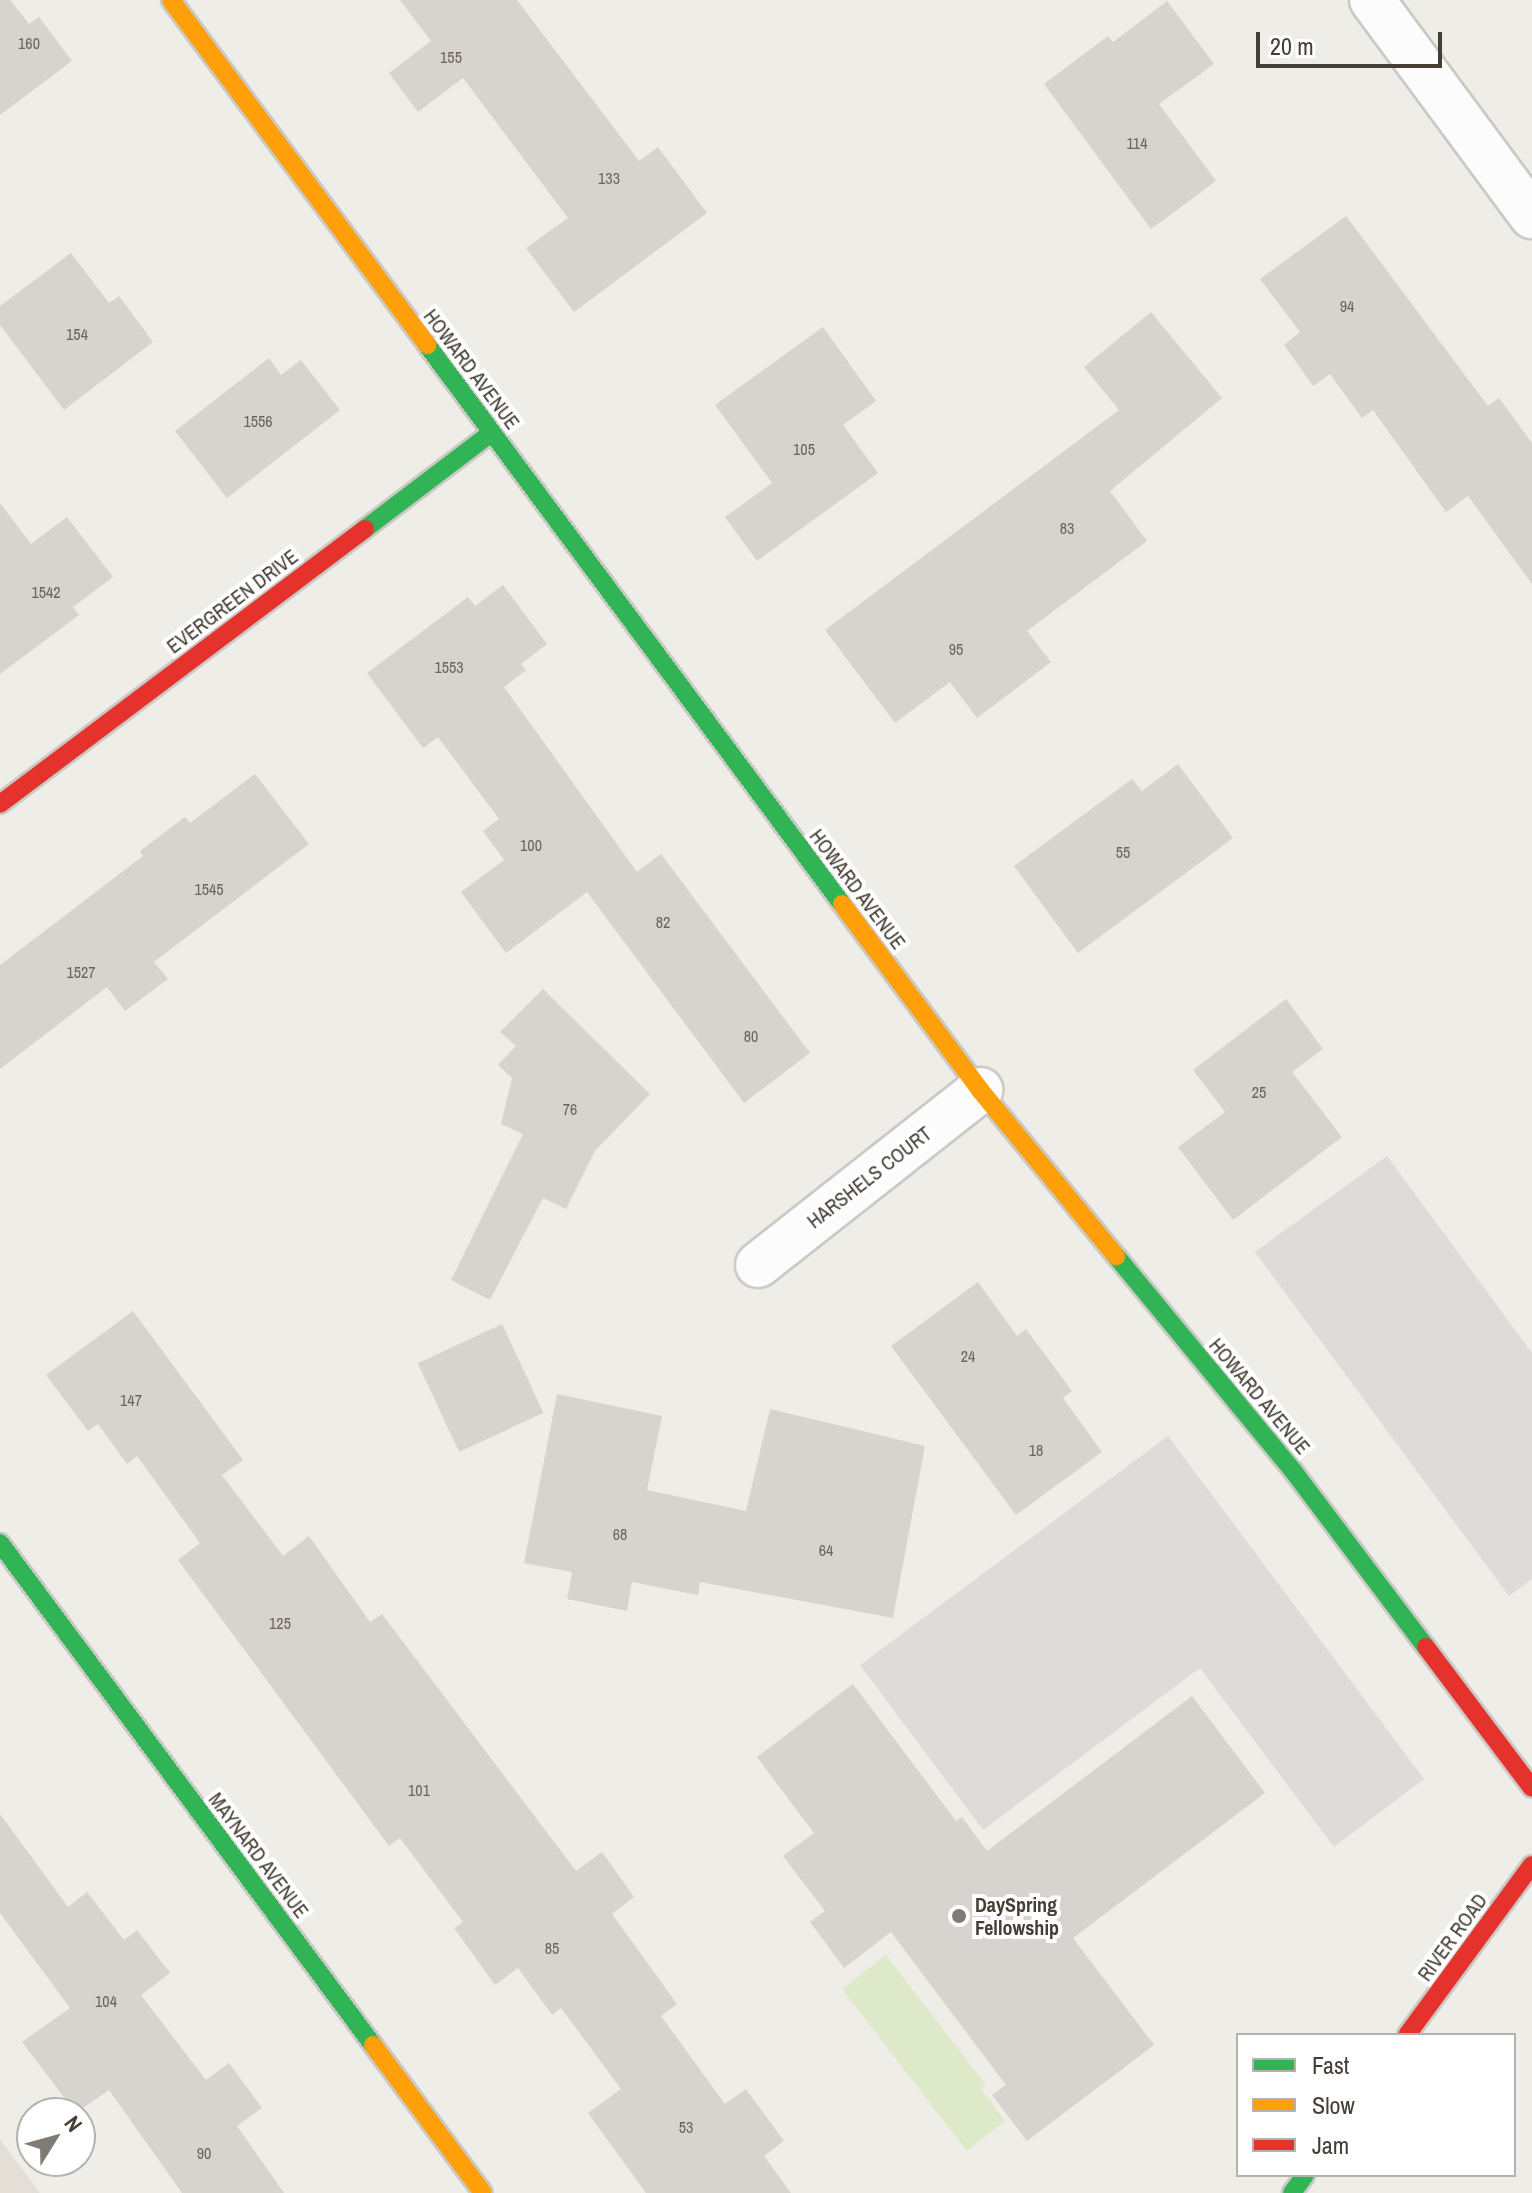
<!DOCTYPE html>
<html>
<head>
<meta charset="utf-8">
<style>
	body { margin:0 }
	#map { position:relative; width:1532px; height:2193px; overflow:hidden; background:#efede8; font-family:"Archivo Narrow",sans-serif }
	div>[style] { position:absolute }
	.residential>* { inset:0; background:#e3dfd6 }
	.green>* { inset:0; background:#dde9c9 }
	.parking>* { inset:0; background:#dedcd8 }
	.building>* { inset:0; background:#d7d4cf; transform-origin:0 0 }
	.roads { filter:drop-shadow(2px 0 #cbc9c4) drop-shadow(-2px 0 #cbc9c4) drop-shadow(0 2px #cbc9c4) drop-shadow(0 -2px #cbc9c4) }
	.street>* { height:44px; margin:-22px; padding:0 22px; transform-origin:22px; border-radius:22px; background:#fdfcfc }
	.fast>* { height:18px; margin:-9px; padding:0 9px; transform-origin:9px; border-radius:9px; background:#30b455 }
	.slow>* { height:18px; margin:-9px; padding:0 9px; transform-origin:9px; border-radius:9px; background:#ff9f0a }
	.jam>* { height:18px; margin:-9px; padding:0 9px; transform-origin:9px; border-radius:9px; background:#e5322d }
	.dots>* { width:22px; height:22px; translate:-50% -50%; box-sizing:border-box; border:4px solid #fff; border-radius:50% }
	span { translate:-50% -50%; white-space:nowrap; text-align:center; line-height:1.15; -webkit-text-stroke:8px #fff; paint-order:stroke }
	.number-label { font-size:16px; color:#6a655d }
	.number-label span { -webkit-text-stroke-width:0 }
	.street-label { font-size:20px; color:#443e35 }
	.poi-label { font-size:20px; color:#443e35; font-weight:700 }
	.left { translate:0 -50%; text-align:left }
	.legend { position:absolute; left:1236px; top:2033px; width:280px; height:144px; box-sizing:border-box; background:#fff; border:2px solid #b4b2ae; margin:0; padding:10px 14px; list-style:none; font-size:24px; color:#443e35 }
	.legend li { display:flex; align-items:center; gap:16px; height:40px }
	.legend b { width:40px; border:2px solid #b4b2ae }
	.north { position:absolute; left:16px; top:2097px; width:80px; height:80px; box-sizing:border-box; background:#fff; border:2px solid #b4b2ae; border-radius:50%; rotate:53deg; font-size:22px; font-weight:700; line-height:32px; text-align:center; color:#443e35 }
	.north::after { content:''; display:block; margin:auto; width:28px; height:36px; background:#807b74; clip-path:polygon(50% 0,100% 100%,50% 72%,0 100%) }
	.scale { position:absolute; left:1256px; top:32px; width:186px; height:36px; box-sizing:border-box; border:4px solid #443e35; border-top:0; padding-left:10px; font-size:24px; line-height:28px; white-space:nowrap; color:#443e35; -webkit-text-stroke:6px #fff; paint-order:stroke }
</style>
</head>
<body>
<div id="map">
	<div class="residential">
		<div style="clip-path:polygon(0 2139px,40px 2193px,0 2193px)"></div>
	</div>
	<div class="green">
		<div style="clip-path:polygon(886px 1955px,986px 2085px,981px 2089px,1005px 2121px,967px 2151px,842px 1989px)"></div>
	</div>
	<div class="parking">
		<div style="clip-path:polygon(1387px 1156px,1532px 1353px,1532px 1579px,1509px 1596px,1255px 1252px)"></div>
		<div style="clip-path:polygon(1168px 1436px,1424px 1779px,1334px 1847px,1200px 1668px,983px 1830px,860px 1665px)"></div>
	</div>
	<div class="building">
		<div style="clip-path:polygon(0 0,10px 0,29px 24px,39px 17px,72px 61px,0 115px)"></div>
		<div style="clip-path:polygon(400px 0,517px 0,639px 161px,658px 147px,707px 213px,574px 312px,526px 248px,568px 218px,463px 78px,418px 112px,389px 73px,431px 41px)"></div>
		<div style="clip-path:polygon(1167px 1px,1214px 64px,1159px 104px,1216px 181px,1151px 229px,1044px 84px,1108px 36px,1113px 42px)"></div>
		<div style="clip-path:polygon(1346px 216px,1488px 406px,1499px 398px,1532px 443px,1532px 584px,1468px 496px,1446px 512px,1373px 410px,1362px 418px,1330px 374px,1313px 386px,1284px 345px,1300px 332px,1260px 279px)"></div>
		<div style="clip-path:polygon(71px 253px,109px 303px,119px 296px,153px 342px,64px 410px,0 325px,0 306px)"></div>
		<div style="clip-path:polygon(1151px 312px,1222px 398px,1110px 491px,1147px 541px,1027px 631px,1051px 662px,977px 718px,950px 682px,895px 723px,825px 630px,1119px 410px,1084px 367px)"></div>
		<div style="clip-path:polygon(823px 327px,876px 401px,843px 425px,878px 473px,757px 561px,725px 517px,772px 483px,715px 405px)"></div>
		<div style="clip-path:polygon(269px 358px,281px 375px,301px 360px,340px 410px,227px 498px,175px 431px)"></div>
		<div style="clip-path:polygon(0 503px,31px 544px,67px 517px,113px 577px,73px 607px,79px 615px,0 674px)"></div>
		<div style="clip-path:polygon(503px 585px,547px 644px,521px 664px,526px 670px,504px 687px,637px 872px,661px 854px,810px 1053px,744px 1103px,587px 892px,506px 953px,461px 892px,504px 860px,483px 831px,499px 819px,438px 737px,423px 748px,367px 673px,468px 597px,475px 606px)"></div>
		<div style="clip-path:polygon(1178px 764px,1233px 838px,1078px 953px,1014px 866px,1132px 779px,1142px 791px)"></div>
		<div style="clip-path:polygon(255px 774px,309px 844px,154px 962px,168px 979px,125px 1011px,107px 987px,0 1069px,0 965px,143px 856px,140px 851px,185px 817px,190px 823px)"></div>
		<div style="clip-path:polygon(543px 989px,650px 1094px,595px 1151px,566px 1209px,543px 1198px,490px 1300px,451px 1280px,523px 1134px,501px 1124px,512px 1078px,498px 1065px,516px 1046px,500px 1032px)"></div>
		<div style="clip-path:polygon(1286px 999px,1323px 1049px,1292px 1072px,1342px 1137px,1233px 1220px,1178px 1147px,1225px 1112px,1193px 1070px)"></div>
		<div style="clip-path:polygon(978px 1282px,1017px 1336px,1026px 1329px,1072px 1391px,1063px 1398px,1102px 1452px,1016px 1515px,891px 1346px)"></div>
		<div style="clip-path:polygon(133px 1311px,243px 1460px,222px 1475px,283px 1556px,309px 1536px,370px 1622px,382px 1614px,576px 1871px,602px 1852px,634px 1897px,612px 1914px,677px 2004px,661px 2016px,725px 2104px,746px 2089px,784px 2141px,764px 2156px,791px 2193px,646px 2193px,588px 2113px,621px 2089px,561px 2008px,552px 2015px,518px 1968px,495px 1985px,454px 1928px,463px 1922px,400px 1838px,389px 1846px,178px 1560px,200px 1543px,137px 1456px,127px 1464px,98px 1424px,88px 1431px,46px 1375px)"></div>
		<div style="left:502px;top:1324px;width:98px;height:93px;rotate:65deg"></div>
		<div style="clip-path:polygon(557px 1394px,662px 1416px,647px 1490px,746px 1511px,770px 1409px,925px 1446px,893px 1618px,700px 1582px,698px 1595px,632px 1582px,627px 1611px,567px 1599px,572px 1572px,524px 1563px)"></div>
		<div style="clip-path:polygon(853px 1684px,956px 1821px,962px 1817px,987px 1851px,1192px 1696px,1265px 1793px,1073px 1938px,1154px 2045px,1027px 2141px,992px 2095px,1006px 2085px,891px 1932px,844px 1968px,810px 1922px,825px 1911px,783px 1856px,814px 1833px,757px 1757px)"></div>
		<div style="clip-path:polygon(0 1814px,68px 1907px,87px 1892px,124px 1940px,137px 1930px,170px 1973px,141px 1995px,206px 2080px,229px 2063px,262px 2108px,237px 2126px,284px 2193px,182px 2193px,109px 2090px,76px 2113px,22px 2042px,70px 2008px,0 1913px)"></div>
	</div>
	<div class="roads">
		<div class="street">
			<div style="left:1372px;top:0;width:269px;rotate:53.5deg"></div>
			<div style="left:758px;top:1265px;width:283px;rotate:-38.2deg"></div>
		</div>
		<div class="fast">
			<div style="left:427px;top:345px;width:696px;rotate:53.41deg"></div>
			<div style="left:365px;top:529px;width:158px;rotate:-37.3deg"></div>
			<div style="left:1116px;top:1256px;width:280px;rotate:50.5deg"></div>
			<div style="left:1294px;top:1472px;width:219px;rotate:53deg"></div>
			<div style="left:0;top:1543px;width:625px;rotate:53.39deg"></div>
			<div style="left:1292px;top:2193px;width:22px;rotate:-54deg"></div>
		</div>
		<div class="slow">
			<div style="left:171px;top:0;width:430px;rotate:53.4deg"></div>
			<div style="left:842px;top:904px;width:232px;rotate:53.4deg"></div>
			<div style="left:980px;top:1090px;width:215px;rotate:50.7deg"></div>
			<div style="left:373px;top:2045px;width:184px;rotate:53.4deg"></div>
		</div>
		<div class="jam">
			<div style="left:0;top:804px;width:457px;rotate:-37deg"></div>
			<div style="left:1426px;top:1647px;width:176px;rotate:53.1deg"></div>
			<div style="left:1407px;top:2035px;width:211px;rotate:-53.7deg"></div>
		</div>
	</div>
	<div class="dots">
		<div style="left:959px;top:1916px;background:#807b74"></div>
	</div>
	<div class="number-label">
		<span style="left:29px;top:43px">160</span>
		<span style="left:451px;top:57px">155</span>
		<span style="left:1137px;top:143px">114</span>
		<span style="left:609px;top:178px">133</span>
		<span style="left:1347px;top:306px">94</span>
		<span style="left:77px;top:334px">154</span>
		<span style="left:258px;top:421px">1556</span>
		<span style="left:804px;top:449px">105</span>
		<span style="left:1067px;top:528px">83</span>
		<span style="left:46px;top:592px">1542</span>
		<span style="left:956px;top:649px">95</span>
		<span style="left:449px;top:667px">1553</span>
		<span style="left:531px;top:845px">100</span>
		<span style="left:1123px;top:852px">55</span>
		<span style="left:209px;top:889px">1545</span>
		<span style="left:663px;top:922px">82</span>
		<span style="left:81px;top:972px">1527</span>
		<span style="left:751px;top:1036px">80</span>
		<span style="left:1259px;top:1092px">25</span>
		<span style="left:570px;top:1109px">76</span>
		<span style="left:968px;top:1356px">24</span>
		<span style="left:131px;top:1400px">147</span>
		<span style="left:1036px;top:1450px">18</span>
		<span style="left:620px;top:1534px">68</span>
		<span style="left:826px;top:1550px">64</span>
		<span style="left:280px;top:1623px">125</span>
		<span style="left:419px;top:1790px">101</span>
		<span style="left:552px;top:1948px">85</span>
		<span style="left:106px;top:2001px">104</span>
		<span style="left:686px;top:2127px">53</span>
		<span style="left:204px;top:2153px">90</span>
	</div>
	<div class="street-label">
		<span style="left:472px;top:369px;rotate:53deg">HOWARD AVENUE</span>
		<span style="left:232px;top:601px;rotate:-37deg">EVERGREEN DRIVE</span>
		<span style="left:858px;top:889px;rotate:53deg">HOWARD AVENUE</span>
		<span style="left:869px;top:1177px;rotate:-38deg">HARSHELS COURT</span>
		<span style="left:1260px;top:1396px;rotate:50deg">HOWARD AVENUE</span>
		<span style="left:259px;top:1855px;rotate:53deg">MAYNARD AVENUE</span>
		<span style="left:1452px;top:1937px;rotate:-54deg">RIVER ROAD</span>
	</div>
	<div class="poi-label">
		<span class="left" style="left:975px;top:1916px">DaySpring<br>Fellowship</span>
	</div>
	<ul class="legend">
	<li><b style="height:10px;background:#30b455"></b>Fast</li>
	<li><b style="height:10px;background:#ff9f0a"></b>Slow</li>
	<li><b style="height:10px;background:#e5322d"></b>Jam</li>
	</ul>
	<div class="north">N</div>
	<div class="scale">20 m</div>
</div>
</body>
</html>
